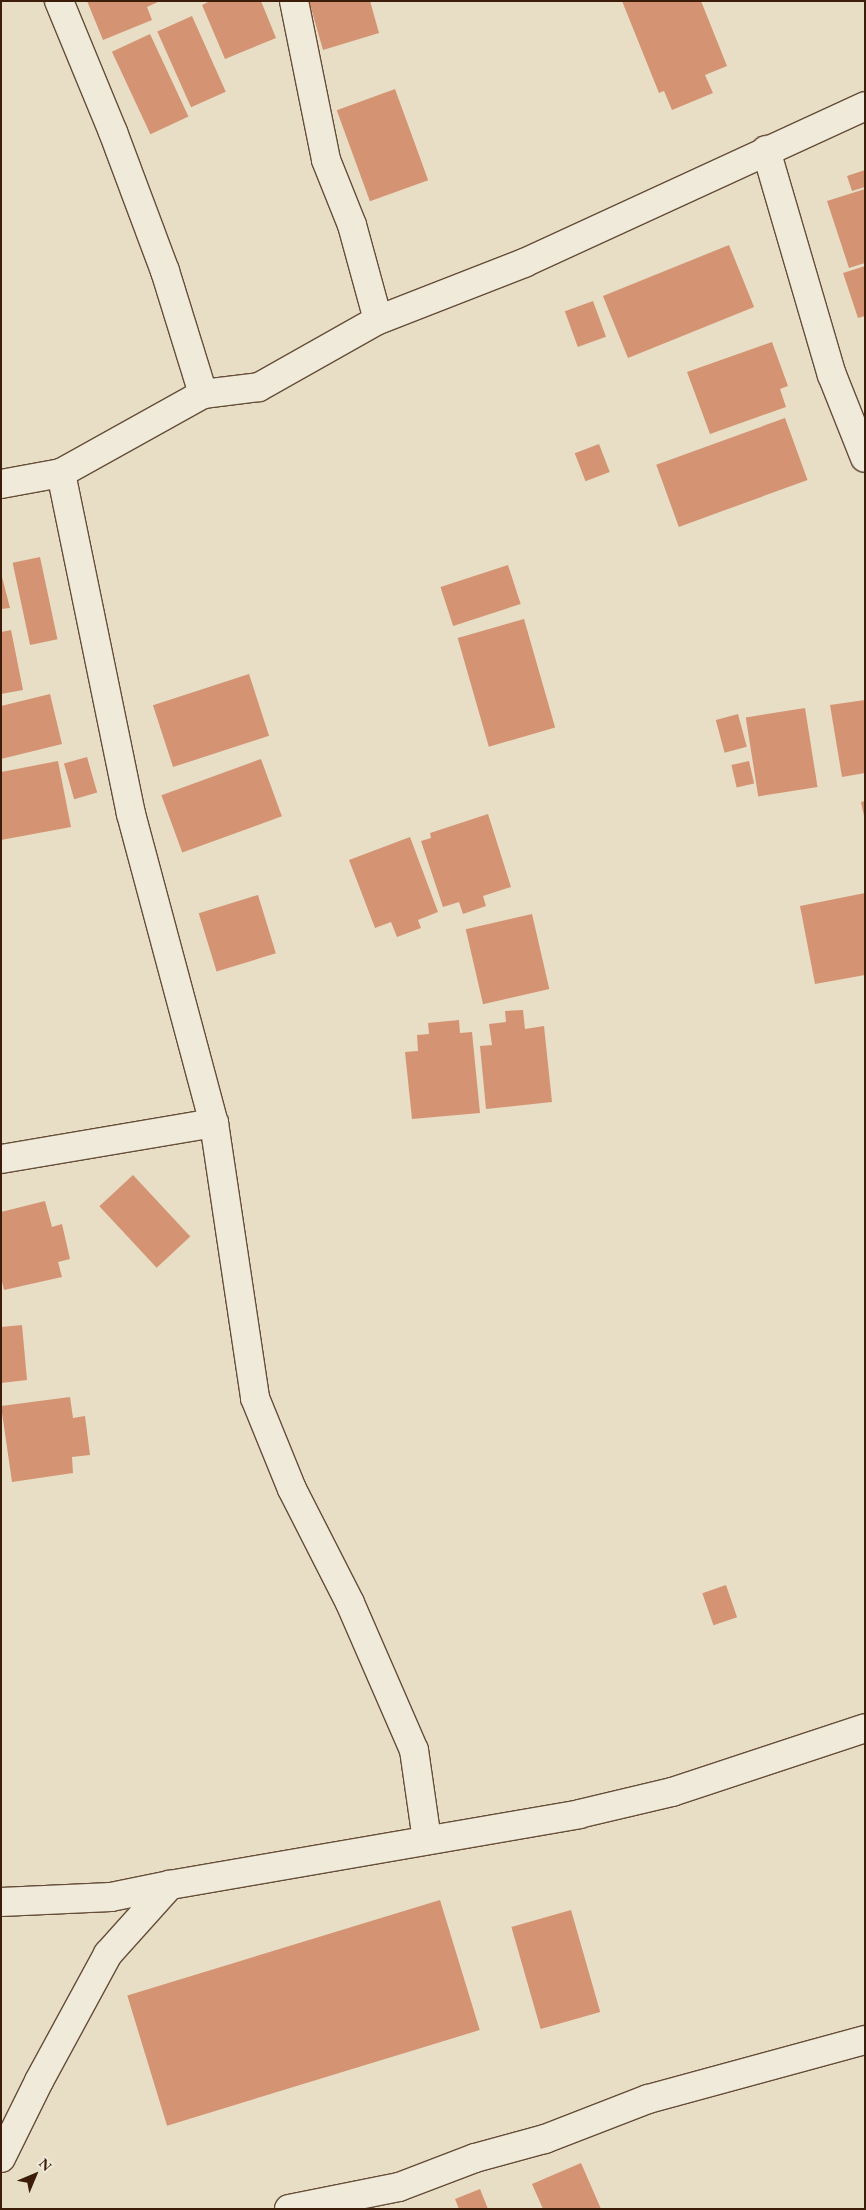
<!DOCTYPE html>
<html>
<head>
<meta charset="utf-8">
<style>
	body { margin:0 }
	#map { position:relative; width:866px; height:2210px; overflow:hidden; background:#e7dec5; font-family:"EB Garamond",serif }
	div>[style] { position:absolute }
	.building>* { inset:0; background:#d49474; transform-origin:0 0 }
	.roads { filter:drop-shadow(1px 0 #664d38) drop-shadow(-1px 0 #664d38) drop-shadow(0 1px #664d38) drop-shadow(0 -1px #664d38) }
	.street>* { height:28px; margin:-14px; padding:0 14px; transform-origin:14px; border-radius:14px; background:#efead9 }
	span { translate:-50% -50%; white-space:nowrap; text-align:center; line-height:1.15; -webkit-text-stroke:4px #efead9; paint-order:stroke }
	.frame { position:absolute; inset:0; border:2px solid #3b1d09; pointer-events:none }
	.north { position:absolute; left:10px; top:2150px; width:50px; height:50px; -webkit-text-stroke:4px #efead9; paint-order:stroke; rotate:45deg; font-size:14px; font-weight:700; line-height:20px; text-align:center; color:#3b1d09 }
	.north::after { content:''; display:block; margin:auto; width:18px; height:22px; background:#3b1d09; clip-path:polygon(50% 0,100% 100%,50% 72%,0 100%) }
</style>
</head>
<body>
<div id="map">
	<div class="building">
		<div style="clip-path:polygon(87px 1px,160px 1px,147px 7px,152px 20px,103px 40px)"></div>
		<div style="clip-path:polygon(210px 1px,261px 1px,276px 38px,225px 59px,202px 5px)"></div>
		<div style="clip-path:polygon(309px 1px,370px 1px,379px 33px,323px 50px)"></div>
		<div style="clip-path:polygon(622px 1px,701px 1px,727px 66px,705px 75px,713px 93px,672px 110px,664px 91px,659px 93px)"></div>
		<div style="left:192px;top:16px;width:83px;height:38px;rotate:66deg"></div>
		<div style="left:150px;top:34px;width:91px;height:42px;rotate:65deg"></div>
		<div style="left:395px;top:89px;width:97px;height:62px;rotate:70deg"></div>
		<div style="clip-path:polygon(865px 170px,865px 187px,852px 191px,847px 176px)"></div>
		<div style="clip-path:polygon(865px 189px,865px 263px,849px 268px,827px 201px)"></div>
		<div style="left:729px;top:245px;width:67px;height:136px;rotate:68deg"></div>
		<div style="clip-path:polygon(865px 266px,865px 316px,858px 318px,843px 273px)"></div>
		<div style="left:593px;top:301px;width:38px;height:30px;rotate:70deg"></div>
		<div style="clip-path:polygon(772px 342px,788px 386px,780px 389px,786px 407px,710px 434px,687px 372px)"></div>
		<div style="left:785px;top:418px;width:66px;height:137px;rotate:70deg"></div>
		<div style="left:599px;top:444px;width:30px;height:26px;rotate:69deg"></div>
		<div style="left:40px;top:557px;width:84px;height:28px;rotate:78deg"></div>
		<div style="left:508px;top:565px;width:41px;height:71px;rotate:72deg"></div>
		<div style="clip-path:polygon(1px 573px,10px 608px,1px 609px)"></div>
		<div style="left:524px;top:619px;width:113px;height:69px;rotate:74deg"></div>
		<div style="clip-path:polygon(11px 630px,23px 690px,1px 694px,1px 632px)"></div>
		<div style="left:249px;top:674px;width:65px;height:101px;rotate:72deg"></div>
		<div style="clip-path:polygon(50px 694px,62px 744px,1px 759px,1px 706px)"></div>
		<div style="clip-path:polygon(865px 700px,865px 773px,842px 777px,830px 705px)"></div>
		<div style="left:805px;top:708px;width:80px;height:60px;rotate:81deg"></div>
		<div style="left:738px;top:714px;width:34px;height:23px;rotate:75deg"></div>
		<div style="left:87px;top:757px;width:37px;height:24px;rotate:74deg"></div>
		<div style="left:261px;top:759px;width:61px;height:106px;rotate:70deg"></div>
		<div style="clip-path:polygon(58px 761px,71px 827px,1px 840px,1px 772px)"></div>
		<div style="left:749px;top:761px;width:23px;height:18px;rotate:77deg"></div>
		<div style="clip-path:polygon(865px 801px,865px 816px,864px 816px,861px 802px)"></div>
		<div style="clip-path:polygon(488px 814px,511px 887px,483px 896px,486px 906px,463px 914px,459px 902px,443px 907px,421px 841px,431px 838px,430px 833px)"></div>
		<div style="clip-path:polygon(410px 837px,438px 912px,418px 920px,421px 928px,397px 937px,391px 922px,375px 928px,349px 860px)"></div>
		<div style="clip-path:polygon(865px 893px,865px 975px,815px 984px,800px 906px)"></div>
		<div style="left:258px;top:895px;width:61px;height:62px;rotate:73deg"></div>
		<div style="left:532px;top:914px;width:77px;height:68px;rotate:77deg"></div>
		<div style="clip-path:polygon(523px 1010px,525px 1029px,544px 1026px,552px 1102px,486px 1109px,480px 1046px,492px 1045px,489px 1024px,506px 1022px,505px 1011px)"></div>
		<div style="clip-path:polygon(459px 1020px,460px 1033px,472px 1032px,480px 1113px,412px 1119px,405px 1052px,418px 1051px,417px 1035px,429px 1034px,428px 1023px)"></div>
		<div style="left:133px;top:1175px;width:84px;height:46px;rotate:47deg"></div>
		<div style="clip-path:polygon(45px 1201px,52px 1227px,62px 1224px,70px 1259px,58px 1262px,62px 1277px,4px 1290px,1px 1277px,1px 1212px)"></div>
		<div style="clip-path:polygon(22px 1325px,27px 1380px,1px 1383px,1px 1327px)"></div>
		<div style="clip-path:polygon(70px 1397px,73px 1418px,85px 1416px,90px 1455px,72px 1457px,73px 1473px,12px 1482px,1px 1406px)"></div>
		<div style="left:726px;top:1585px;width:34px;height:25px;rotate:71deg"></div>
		<div style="left:440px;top:1900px;width:136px;height:327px;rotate:73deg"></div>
		<div style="left:571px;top:1910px;width:106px;height:62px;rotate:74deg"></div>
		<div style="clip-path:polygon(581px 2163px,601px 2209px,543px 2209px,532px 2184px)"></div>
		<div style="clip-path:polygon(480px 2189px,488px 2209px,459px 2209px,455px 2199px)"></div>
	</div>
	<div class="roads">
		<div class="street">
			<div style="left:59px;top:1px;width:142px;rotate:67.6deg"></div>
			<div style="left:113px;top:132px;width:148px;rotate:69.5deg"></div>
			<div style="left:165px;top:271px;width:129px;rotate:72.8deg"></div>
			<div style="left:294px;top:1px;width:162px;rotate:78.6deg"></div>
			<div style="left:326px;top:160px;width:70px;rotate:68.2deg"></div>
			<div style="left:352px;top:225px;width:98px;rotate:74.7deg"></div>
			<div style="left:766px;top:150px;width:234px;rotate:73.7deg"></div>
			<div style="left:832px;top:375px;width:89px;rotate:68.3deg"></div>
			<div style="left:61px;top:473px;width:348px;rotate:78.4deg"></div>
			<div style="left:131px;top:814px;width:320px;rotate:75deg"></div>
			<div style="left:214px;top:1123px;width:278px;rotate:81.5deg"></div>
			<div style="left:255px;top:1398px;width:98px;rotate:67.9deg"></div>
			<div style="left:292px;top:1489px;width:128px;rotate:63deg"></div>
			<div style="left:350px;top:1603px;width:160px;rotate:66.5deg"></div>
			<div style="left:414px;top:1750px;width:91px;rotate:81.8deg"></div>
			<div style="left:1px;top:484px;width:61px;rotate:-10.4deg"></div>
			<div style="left:61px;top:473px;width:162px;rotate:-29.1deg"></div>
			<div style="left:203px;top:394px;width:56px;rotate:-7.1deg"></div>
			<div style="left:259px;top:387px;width:137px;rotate:-29.4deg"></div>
			<div style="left:378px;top:320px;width:157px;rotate:-21.3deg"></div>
			<div style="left:524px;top:263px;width:375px;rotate:-24.7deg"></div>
			<div style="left:1px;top:1159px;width:216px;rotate:-9.6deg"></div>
			<div style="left:1px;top:1902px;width:110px;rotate:-2.6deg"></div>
			<div style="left:111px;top:1897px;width:60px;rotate:-11.5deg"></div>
			<div style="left:170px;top:1885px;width:415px;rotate:-9.8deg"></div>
			<div style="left:579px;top:1814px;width:96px;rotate:-13.3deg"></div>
			<div style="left:672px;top:1792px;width:203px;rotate:-18.3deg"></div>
			<div style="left:1px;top:2158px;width:86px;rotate:-63.7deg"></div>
			<div style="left:39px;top:2081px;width:145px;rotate:-61.5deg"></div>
			<div style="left:108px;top:1954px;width:93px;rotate:-48.1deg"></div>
			<div style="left:289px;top:2209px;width:112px;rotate:-11.3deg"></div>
			<div style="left:399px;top:2187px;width:81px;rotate:-20.9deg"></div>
			<div style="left:475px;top:2158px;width:73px;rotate:-15.2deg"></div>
			<div style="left:545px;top:2139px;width:110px;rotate:-21.2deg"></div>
			<div style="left:648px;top:2099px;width:225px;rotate:-15.2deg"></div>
		</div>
	</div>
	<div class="frame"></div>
	<div class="north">N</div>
</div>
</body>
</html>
